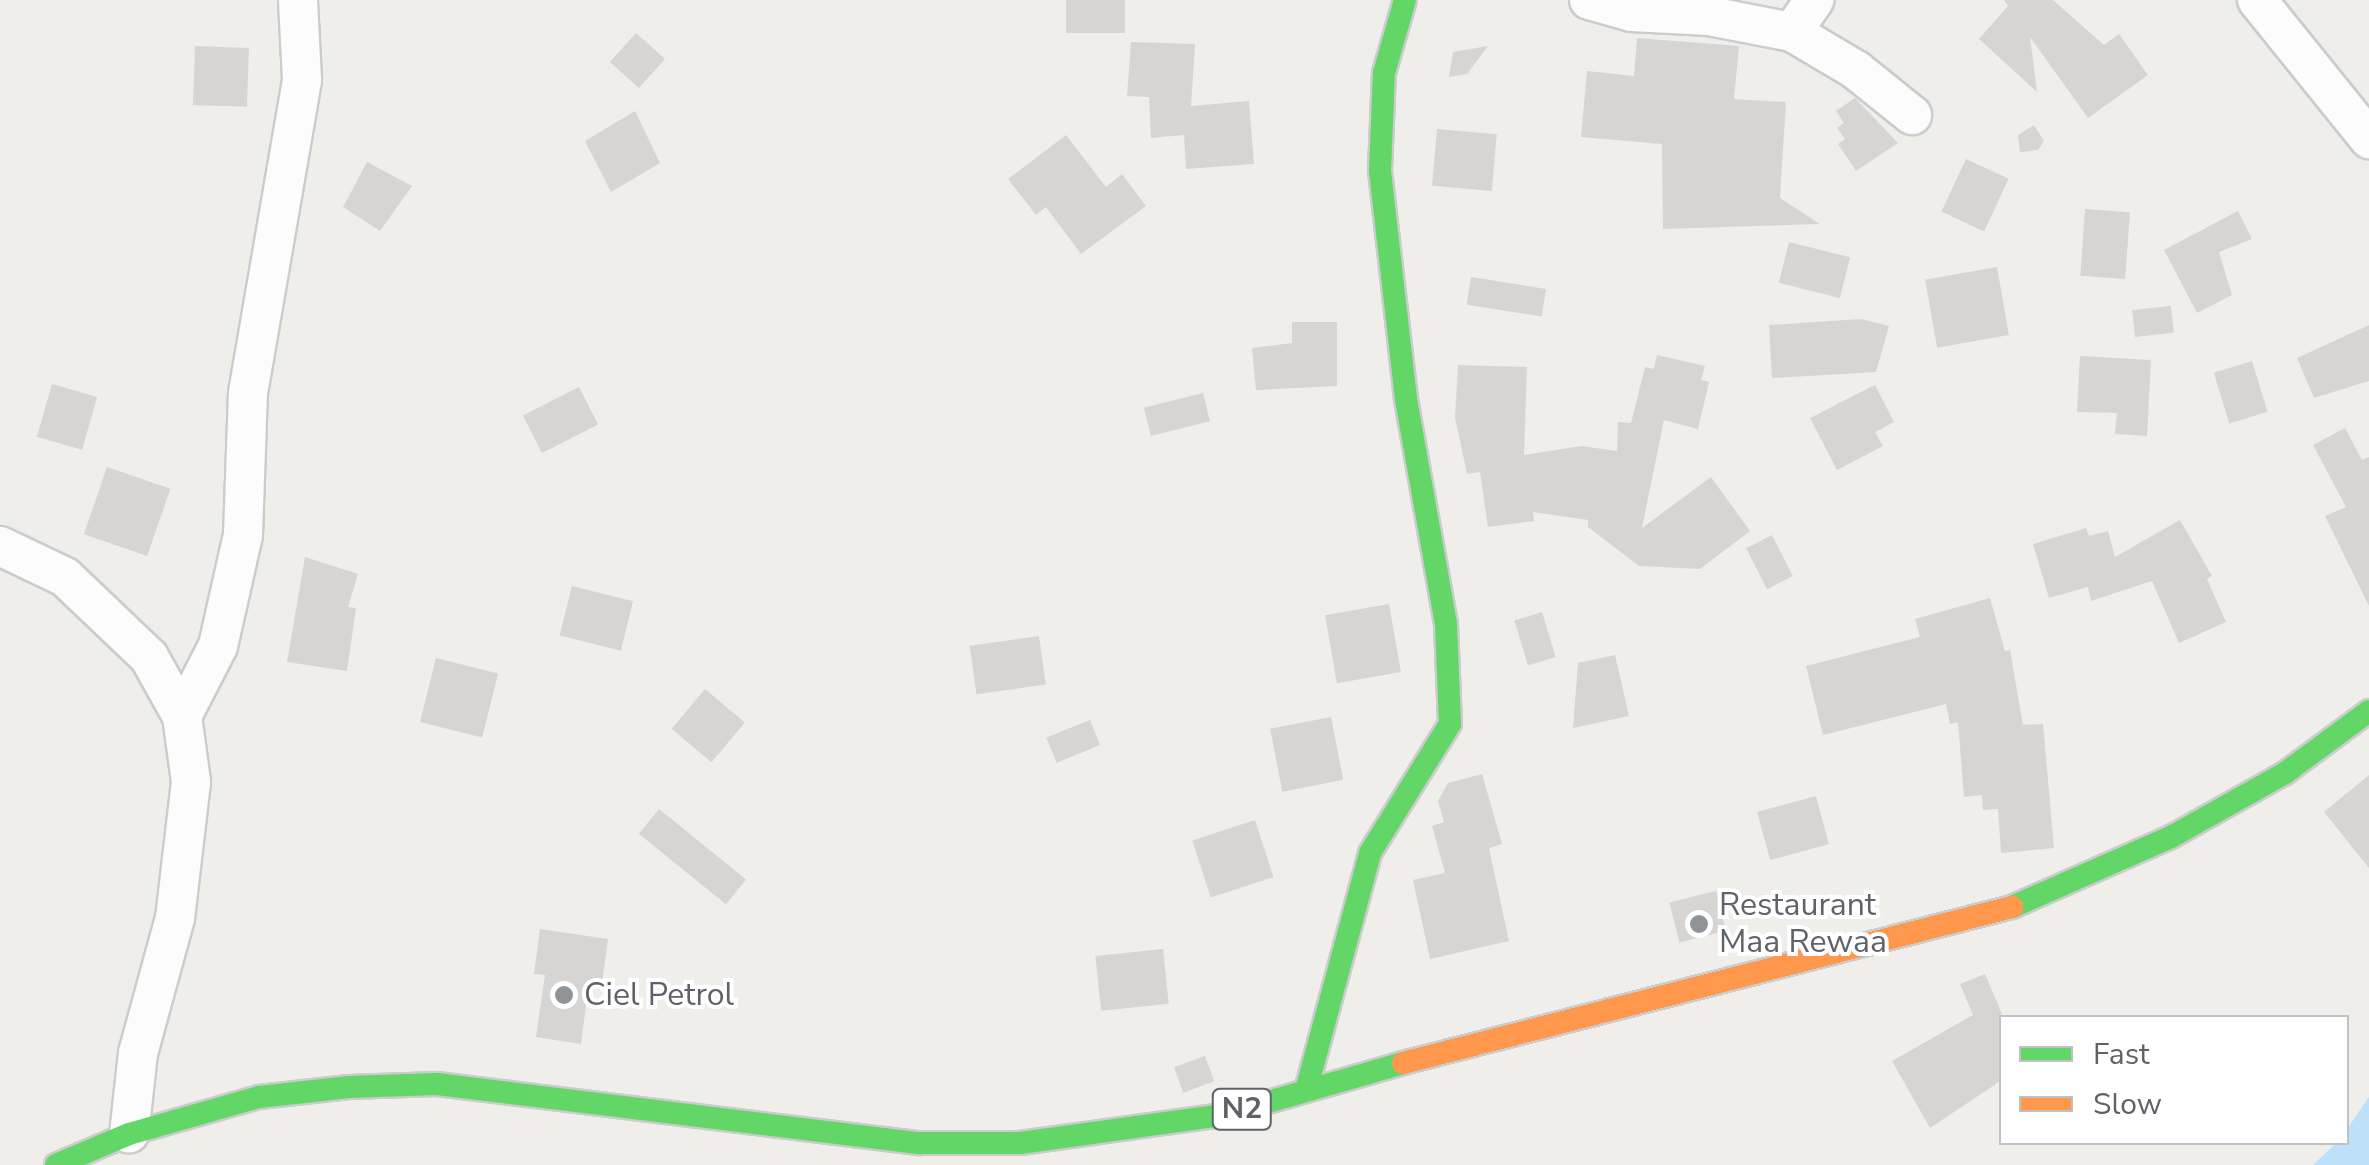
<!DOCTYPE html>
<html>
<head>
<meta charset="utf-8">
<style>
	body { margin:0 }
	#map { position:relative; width:2369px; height:1165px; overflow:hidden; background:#efeeea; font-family:"Nunito Sans",sans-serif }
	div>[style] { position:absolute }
	.water>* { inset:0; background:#bfe0f9 }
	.building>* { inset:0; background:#d6d5d3; transform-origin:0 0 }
	.roads { filter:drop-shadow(2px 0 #cbcccc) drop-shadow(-2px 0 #cbcccc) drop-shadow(0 2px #cbcccc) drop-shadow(0 -2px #cbcccc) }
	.street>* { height:38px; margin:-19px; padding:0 19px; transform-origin:19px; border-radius:19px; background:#fdfcfc }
	.fast>* { height:22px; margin:-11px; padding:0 11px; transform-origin:11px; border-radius:11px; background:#63d668 }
	.slow>* { height:22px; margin:-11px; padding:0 11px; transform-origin:11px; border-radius:11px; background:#ff974d }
	.dots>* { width:28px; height:28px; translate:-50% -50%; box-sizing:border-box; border:5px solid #fff; border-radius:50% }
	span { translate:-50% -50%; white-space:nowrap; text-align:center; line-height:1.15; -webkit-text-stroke:8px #fff; paint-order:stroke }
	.shield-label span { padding:2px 8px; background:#fff; border:2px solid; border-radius:8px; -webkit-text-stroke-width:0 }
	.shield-label { font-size:30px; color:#5f6368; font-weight:700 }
	.poi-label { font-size:32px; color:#5f6368 }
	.left { translate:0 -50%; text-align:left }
	.legend { position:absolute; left:1999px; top:1015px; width:350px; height:130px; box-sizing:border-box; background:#fff; border:2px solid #bfc1c3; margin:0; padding:12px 18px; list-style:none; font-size:30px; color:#5f6368 }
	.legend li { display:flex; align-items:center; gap:20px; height:50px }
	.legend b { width:50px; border:2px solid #bfc1c3 }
</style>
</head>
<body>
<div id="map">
	<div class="water">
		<div style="clip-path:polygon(2369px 1097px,2369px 1165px,2313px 1165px,2336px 1143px,2346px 1142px,2347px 1129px)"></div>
	</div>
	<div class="building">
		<div style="left:1066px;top:0;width:59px;height:33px"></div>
		<div style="clip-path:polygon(2004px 0,2053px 0,2104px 45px,2119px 34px,2148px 75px,2088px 118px,2030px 37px,2037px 92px,1979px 39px,2008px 6px)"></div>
		<div style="left:636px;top:33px;width:39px;height:39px;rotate:42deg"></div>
		<div style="clip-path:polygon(1637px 38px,1739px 46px,1734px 99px,1786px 102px,1780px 198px,1820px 224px,1663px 229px,1662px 144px,1581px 137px,1587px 71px,1634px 76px)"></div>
		<div style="clip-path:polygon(1131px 42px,1195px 44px,1191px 106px,1249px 101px,1254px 164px,1186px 169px,1184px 135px,1151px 138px,1149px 97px,1127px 96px)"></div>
		<div style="left:195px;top:46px;width:54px;height:59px;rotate:2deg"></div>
		<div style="clip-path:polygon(1488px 46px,1467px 74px,1449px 77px,1453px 52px)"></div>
		<div style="clip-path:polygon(1855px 98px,1898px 143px,1856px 171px,1838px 144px,1845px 139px,1837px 128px,1844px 123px,1836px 111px)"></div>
		<div style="clip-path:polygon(635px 111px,660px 163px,611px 192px,585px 141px)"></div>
		<div style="clip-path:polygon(2034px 125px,2044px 141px,2038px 150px,2020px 152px,2018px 135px)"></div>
		<div style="left:1437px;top:129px;width:60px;height:57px;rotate:5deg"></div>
		<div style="clip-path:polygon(1066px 135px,1106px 187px,1122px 174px,1146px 206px,1081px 254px,1046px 207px,1036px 215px,1008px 179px)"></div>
		<div style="left:1966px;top:159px;width:47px;height:58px;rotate:25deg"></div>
		<div style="clip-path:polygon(367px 162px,412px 186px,380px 231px,343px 207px)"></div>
		<div style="left:2085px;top:209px;width:45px;height:67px;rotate:4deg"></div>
		<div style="clip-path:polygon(2238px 211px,2252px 239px,2219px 252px,2232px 295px,2197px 313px,2164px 250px)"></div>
		<div style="left:1789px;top:242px;width:63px;height:42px;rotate:14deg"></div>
		<div style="left:1997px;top:267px;width:69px;height:73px;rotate:80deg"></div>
		<div style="left:1471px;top:277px;width:76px;height:28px;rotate:9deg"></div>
		<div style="left:2171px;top:306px;width:27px;height:39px;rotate:84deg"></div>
		<div style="clip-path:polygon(1861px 319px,1889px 326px,1876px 372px,1772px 378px,1769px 325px)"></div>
		<div style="clip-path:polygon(1292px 322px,1337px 322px,1337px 386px,1256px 390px,1252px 348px,1292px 343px)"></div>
		<div style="clip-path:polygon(2369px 325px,2369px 381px,2314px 398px,2297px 358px)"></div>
		<div style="clip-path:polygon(1657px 355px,1705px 366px,1701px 380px,1709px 382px,1698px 429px,1664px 420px,1642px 528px,1711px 477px,1750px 531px,1700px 569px,1639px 566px,1588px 527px,1588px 520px,1533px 512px,1534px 521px,1488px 527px,1480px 472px,1467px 474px,1455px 417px,1458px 365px,1527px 367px,1524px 455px,1581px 446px,1617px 451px,1618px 422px,1631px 423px,1645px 367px,1654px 369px)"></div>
		<div style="clip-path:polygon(2080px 356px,2151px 360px,2147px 436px,2115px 434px,2117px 413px,2077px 412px)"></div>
		<div style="left:2252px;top:361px;width:53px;height:40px;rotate:73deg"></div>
		<div style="left:52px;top:384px;width:47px;height:55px;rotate:16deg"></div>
		<div style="clip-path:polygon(1875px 385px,1894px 422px,1875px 432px,1883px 446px,1837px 470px,1810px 418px)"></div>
		<div style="left:579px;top:387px;width:42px;height:63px;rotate:63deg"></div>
		<div style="left:1203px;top:393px;width:29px;height:61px;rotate:76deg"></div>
		<div style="clip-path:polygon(2345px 428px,2362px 460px,2369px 457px,2369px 606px,2325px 516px,2346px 507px,2313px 445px)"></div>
		<div style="left:107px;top:467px;width:67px;height:71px;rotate:19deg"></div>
		<div style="clip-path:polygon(2180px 520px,2212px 576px,2207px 579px,2226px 622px,2179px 643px,2152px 581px,2091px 601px,2088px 587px,2049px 598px,2033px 544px,2086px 528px,2089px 536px,2108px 531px,2115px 557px)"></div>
		<div style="left:1772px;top:535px;width:46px;height:29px;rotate:63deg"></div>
		<div style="clip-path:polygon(305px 557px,358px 574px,348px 607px,356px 608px,347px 671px,287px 662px)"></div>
		<div style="left:572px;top:586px;width:63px;height:51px;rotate:14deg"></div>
		<div style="clip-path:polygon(1990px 598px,2005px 651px,2010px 650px,2023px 725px,2043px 724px,2054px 848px,2001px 853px,1998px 809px,1983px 810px,1982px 795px,1964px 797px,1958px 722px,1950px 724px,1946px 704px,1823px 735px,1806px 666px,1920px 637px,1915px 619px)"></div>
		<div style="left:1389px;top:604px;width:69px;height:65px;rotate:80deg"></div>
		<div style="left:1542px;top:612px;width:47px;height:29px;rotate:73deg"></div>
		<div style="left:1039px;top:636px;width:49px;height:70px;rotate:82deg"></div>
		<div style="clip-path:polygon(1615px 655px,1629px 716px,1573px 728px,1578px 663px)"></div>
		<div style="left:436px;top:658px;width:64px;height:66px;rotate:14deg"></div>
		<div style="left:705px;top:689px;width:52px;height:52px;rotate:40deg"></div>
		<div style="left:1331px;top:717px;width:64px;height:62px;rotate:79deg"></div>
		<div style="left:1090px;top:720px;width:27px;height:47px;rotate:68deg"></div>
		<div style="clip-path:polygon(1482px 774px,1502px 844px,1489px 848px,1509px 941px,1430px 959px,1413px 880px,1445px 873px,1432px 826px,1444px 822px,1438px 801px,1448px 783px)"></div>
		<div style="clip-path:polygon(2369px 775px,2369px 868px,2324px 812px)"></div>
		<div style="left:1816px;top:796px;width:50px;height:61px;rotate:75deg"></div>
		<div style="left:659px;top:809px;width:112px;height:32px;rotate:39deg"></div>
		<div style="left:1255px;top:820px;width:60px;height:66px;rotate:72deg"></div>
		<div style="left:1716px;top:891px;width:41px;height:48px;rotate:76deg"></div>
		<div style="clip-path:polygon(540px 929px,608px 939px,602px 984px,589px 982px,581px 1044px,536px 1037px,545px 975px,534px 974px)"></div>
		<div style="left:1163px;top:949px;width:55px;height:68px;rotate:84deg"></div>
		<div style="clip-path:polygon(1985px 974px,2002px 1014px,2002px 1080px,1930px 1128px,1892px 1061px,1973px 1015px,1960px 984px)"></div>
		<div style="left:1205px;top:1056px;width:27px;height:33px;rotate:70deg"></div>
	</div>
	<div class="roads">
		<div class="street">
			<div style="left:1589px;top:0;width:45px;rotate:15.6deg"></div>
			<div style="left:1632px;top:12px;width:77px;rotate:3deg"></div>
			<div style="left:1709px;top:16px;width:85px;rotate:10.9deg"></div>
			<div style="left:1792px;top:32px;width:74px;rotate:30.7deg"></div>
			<div style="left:1856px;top:70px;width:72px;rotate:38.8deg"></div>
			<div style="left:2257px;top:0;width:179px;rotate:51.1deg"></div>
			<div style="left:1792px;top:32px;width:39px;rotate:-55deg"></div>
			<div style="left:0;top:546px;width:72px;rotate:25.5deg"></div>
			<div style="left:65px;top:577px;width:116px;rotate:43.6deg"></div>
			<div style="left:149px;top:657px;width:68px;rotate:60.8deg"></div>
			<div style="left:182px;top:716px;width:67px;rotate:82.2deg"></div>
			<div style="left:191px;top:782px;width:137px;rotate:96.7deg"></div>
			<div style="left:175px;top:918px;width:140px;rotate:105.3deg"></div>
			<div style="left:138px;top:1053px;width:81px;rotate:96.3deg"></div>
			<div style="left:182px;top:716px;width:79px;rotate:-62.8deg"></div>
			<div style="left:218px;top:646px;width:114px;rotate:-77.3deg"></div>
			<div style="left:243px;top:535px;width:142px;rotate:-88deg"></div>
			<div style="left:248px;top:393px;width:318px;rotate:-80.2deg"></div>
			<div style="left:302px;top:80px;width:80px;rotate:-92.9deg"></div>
		</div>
		<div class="fast">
			<div style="left:2012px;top:907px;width:174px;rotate:-23.8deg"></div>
			<div style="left:2171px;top:837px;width:131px;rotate:-29.3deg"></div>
			<div style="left:2285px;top:773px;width:104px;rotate:-36.4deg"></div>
			<div style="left:1307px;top:1087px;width:242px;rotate:-74.9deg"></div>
			<div style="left:1370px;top:853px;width:152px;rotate:-58.2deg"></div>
			<div style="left:1450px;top:724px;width:100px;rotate:-92.3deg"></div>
			<div style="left:1446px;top:624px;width:229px;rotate:-100.1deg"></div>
			<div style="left:1406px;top:399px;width:229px;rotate:-96.5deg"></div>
			<div style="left:1380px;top:171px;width:98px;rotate:-87.7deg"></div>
			<div style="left:1384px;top:73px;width:76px;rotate:-74deg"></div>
			<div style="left:56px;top:1165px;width:79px;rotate:-23deg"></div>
			<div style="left:129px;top:1134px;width:135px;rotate:-15.9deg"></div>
			<div style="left:259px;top:1097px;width:91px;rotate:-6.3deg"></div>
			<div style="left:349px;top:1087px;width:88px;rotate:-2deg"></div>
			<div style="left:437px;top:1084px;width:487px;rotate:7deg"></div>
			<div style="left:920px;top:1143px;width:100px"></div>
			<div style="left:1020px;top:1143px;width:205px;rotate:-7.9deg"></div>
			<div style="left:1223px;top:1115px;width:187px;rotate:-16.1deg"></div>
		</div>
		<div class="slow">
			<div style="left:1403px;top:1063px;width:629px;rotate:-14.37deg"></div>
		</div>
	</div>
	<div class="dots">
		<div style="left:1699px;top:924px;background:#919496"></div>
		<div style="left:564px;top:995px;background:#919496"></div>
	</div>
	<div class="shield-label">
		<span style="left:1242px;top:1109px">N2</span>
	</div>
	<div class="poi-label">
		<span class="left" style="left:1719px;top:924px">Restaurant<br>Maa Rewaa</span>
		<span class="left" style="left:584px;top:995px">Ciel Petrol</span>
	</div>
	<ul class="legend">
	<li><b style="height:12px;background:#63d668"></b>Fast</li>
	<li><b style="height:12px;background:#ff974d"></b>Slow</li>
	</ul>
</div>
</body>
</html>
